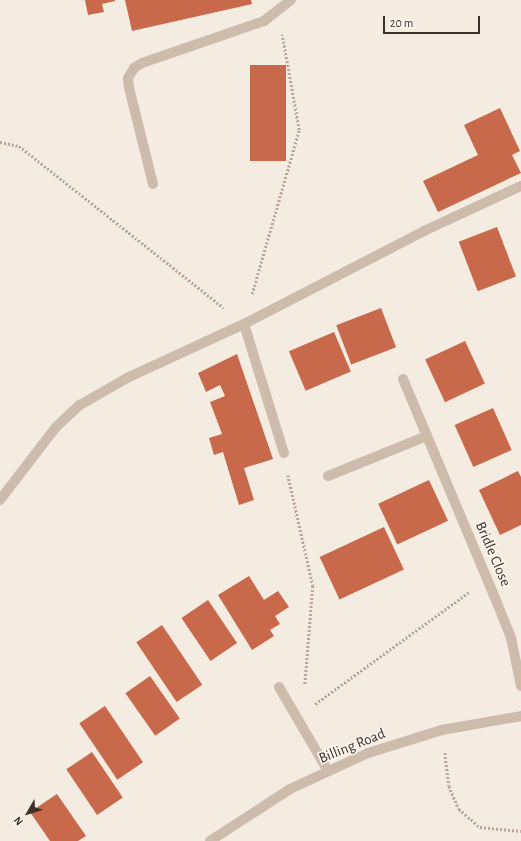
<!DOCTYPE html>
<html>
<head>
<meta charset="utf-8">
<style>
	body { margin:0 }
	#map { position:relative; width:521px; height:841px; overflow:hidden; background:#f4ebe1; font-family:"Alegreya Sans",sans-serif }
	div>[style] { position:absolute }
	.building>* { inset:0; background:#c8694b; transform-origin:0 0 }
	.path>* { height:2.5px; margin-top:-1.25px; transform-origin:0; background:repeating-linear-gradient(90deg,#b9a596 0 2px,transparent 0 4px) }
	.minor>* { height:10px; margin:-5px; padding:0 5px; transform-origin:5px; border-radius:5px; background:#cdbbac }
	span { translate:-50% -50%; white-space:nowrap; text-align:center; line-height:1.15; -webkit-text-stroke:3.5px #fbf5ee; paint-order:stroke }
	.street-label { font-size:15px; color:#3b302b }
	.north { position:absolute; left:8px; top:793px; width:40px; height:40px; -webkit-text-stroke:3px #fbf5ee; paint-order:stroke; rotate:231deg; font-size:11px; font-weight:700; line-height:16px; text-align:center; color:#3b302b }
	.north::after { content:''; display:block; margin:auto; width:14px; height:18px; background:#3b302b; clip-path:polygon(50% 0,100% 100%,50% 72%,0 100%) }
	.scale { position:absolute; left:383px; top:16px; width:97px; height:18px; box-sizing:border-box; border:2px solid #3b302b; border-top:0; padding-left:5px; font-size:12px; line-height:14px; white-space:nowrap; color:#3b302b; -webkit-text-stroke:3px #fbf5ee; paint-order:stroke }
</style>
</head>
<body>
<div id="map">
	<div class="building">
		<div style="clip-path:polygon(85px 0,115px 0,115px 1px,102px 4px,104px 12px,88px 15px)"></div>
		<div style="clip-path:polygon(125px 0,251px 0,252px 4px,132px 31px)"></div>
		<div style="left:250px;top:65px;width:36px;height:96px"></div>
		<div style="clip-path:polygon(500px 108px,520px 151px,512px 155px,521px 173px,438px 212px,423px 181px,478px 155px,464px 125px)"></div>
		<div style="left:497px;top:227px;width:53px;height:41px;rotate:69deg"></div>
		<div style="left:381px;top:308px;width:42px;height:48px;rotate:69deg"></div>
		<div style="left:334px;top:332px;width:43px;height:49px;rotate:67deg"></div>
		<div style="left:465px;top:341px;width:47px;height:44px;rotate:65deg"></div>
		<div style="clip-path:polygon(237px 354px,273px 459px,244px 468px,254px 500px,239px 505px,223px 452px,214px 455px,209px 438px,222px 434px,210px 402px,225px 396px,220px 385px,206px 392px,198px 373px)"></div>
		<div style="left:493px;top:408px;width:46px;height:42px;rotate:66deg"></div>
		<div style="clip-path:polygon(518px 471px,521px 477px,521px 525px,500px 535px,479px 490px)"></div>
		<div style="left:429px;top:480px;width:45px;height:56px;rotate:65deg"></div>
		<div style="left:384px;top:527px;width:47px;height:71px;rotate:65deg"></div>
		<div style="clip-path:polygon(249px 576px,264px 600px,278px 591px,289px 607px,275px 616px,280px 624px,270px 630px,274px 636px,252px 650px,218px 595px)"></div>
		<div style="left:208px;top:600px;width:52px;height:32px;rotate:56deg"></div>
		<div style="left:162px;top:625px;width:72px;height:31px;rotate:56deg"></div>
		<div style="left:150px;top:676px;width:52px;height:30px;rotate:55deg"></div>
		<div style="left:105px;top:706px;width:68px;height:31px;rotate:56deg"></div>
		<div style="left:92px;top:752px;width:55px;height:31px;rotate:56deg"></div>
		<div style="clip-path:polygon(57px 794px,86px 836px,78px 841px,50px 841px,30px 812px)"></div>
	</div>
	<div class="path">
		<div style="left:0;top:142px;width:19px;rotate:12deg"></div>
		<div style="left:19px;top:146px;width:261px;rotate:38.3deg"></div>
		<div style="left:252px;top:294px;width:171px;rotate:-74deg"></div>
		<div style="left:299px;top:130px;width:97px;rotate:-100.1deg"></div>
		<div style="left:288px;top:475px;width:114px;rotate:77.3deg"></div>
		<div style="left:313px;top:586px;width:100px;rotate:94.6deg"></div>
		<div style="left:315px;top:704px;width:190px;rotate:-36deg"></div>
		<div style="left:445px;top:753px;width:33px;rotate:83deg"></div>
		<div style="left:449px;top:786px;width:25px;rotate:67deg"></div>
		<div style="left:459px;top:809px;width:28px;rotate:41deg"></div>
		<div style="left:480px;top:827px;width:41px;rotate:5.6deg"></div>
	</div>
	<div class="minor">
		<div style="left:153px;top:184px;width:99px;rotate:-104deg"></div>
		<div style="left:129px;top:88px;width:10px;rotate:-96deg"></div>
		<div style="left:128px;top:78px;width:12px;rotate:-59deg"></div>
		<div style="left:134px;top:68px;width:9px;rotate:-32deg"></div>
		<div style="left:142px;top:63px;width:129px;rotate:-19deg"></div>
		<div style="left:264px;top:21px;width:34px;rotate:-38deg"></div>
		<div style="left:244px;top:324px;width:135px;rotate:72.8deg"></div>
		<div style="left:403px;top:379px;width:243px;rotate:67.2deg"></div>
		<div style="left:497px;top:603px;width:38px;rotate:68deg"></div>
		<div style="left:511px;top:638px;width:49px;rotate:78.2deg"></div>
		<div style="left:328px;top:476px;width:107px;rotate:-22deg"></div>
		<div style="left:0;top:500px;width:92px;rotate:-52.5deg"></div>
		<div style="left:56px;top:427px;width:33px;rotate:-43deg"></div>
		<div style="left:80px;top:405px;width:54px;rotate:-29.9deg"></div>
		<div style="left:127px;top:378px;width:129px;rotate:-24.8deg"></div>
		<div style="left:244px;top:324px;width:203px;rotate:-27.3deg"></div>
		<div style="left:424px;top:231px;width:107px;rotate:-24.9deg"></div>
		<div style="left:279px;top:687px;width:97px;rotate:59.7deg"></div>
		<div style="left:210px;top:841px;width:95px;rotate:-33deg"></div>
		<div style="left:290px;top:789px;width:86px;rotate:-24.8deg"></div>
		<div style="left:368px;top:753px;width:77px;rotate:-17.3deg"></div>
		<div style="left:442px;top:730px;width:80px;rotate:-10deg"></div>
	</div>
	<div class="street-label">
		<span style="left:493px;top:554px;rotate:67deg">Bridle Close</span>
		<span style="left:352px;top:746px;rotate:-22deg">Billing Road</span>
	</div>
	<div class="north">N</div>
	<div class="scale">20 m</div>
</div>
</body>
</html>
